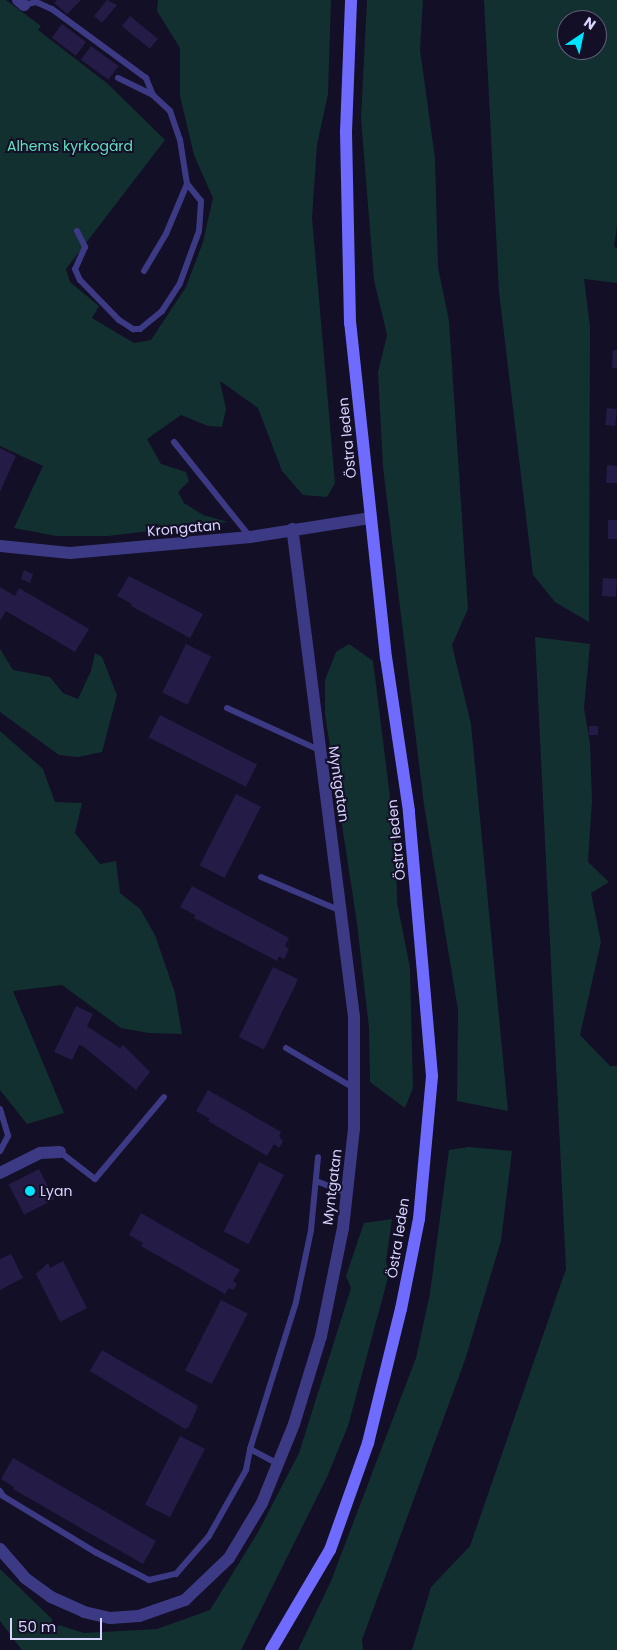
<!DOCTYPE html>
<html>
<head>
<meta charset="utf-8">
<style>
	body { margin:0 }
	#map { position:relative; width:617px; height:1650px; overflow:hidden; background:#130f26; font-family:Poppins,sans-serif }
	div>[style] { position:absolute }
	.green>* { inset:0; background:#12302f }
	.building>* { inset:0; background:#241b47; transform-origin:0 0 }
	.lane>* { height:6px; margin:-3px; padding:0 3px; transform-origin:3px; border-radius:3px; background:#3d3a85 }
	.street>* { height:12px; margin:-6px; padding:0 6px; transform-origin:6px; border-radius:6px; background:#3d3a85 }
	.secondary>* { height:12px; margin:-6px; padding:0 6px; transform-origin:6px; border-radius:6px; background:#6f6bff }
	.dots>* { width:14px; height:14px; translate:-50% -50%; box-sizing:border-box; border:2px solid #130f26; border-radius:50% }
	span { translate:-50% -50%; white-space:nowrap; text-align:center; line-height:1.15; -webkit-text-stroke:4px #130f26; paint-order:stroke }
	.park-label { font-size:14px; color:#5fe0c0 }
	.street-label { font-size:14px; color:#d9d4ff }
	.poi-label { font-size:14px; color:#d9d4ff }
	.left { translate:0 -50%; text-align:left }
	.north { position:absolute; left:557px; top:10px; width:50px; height:50px; box-sizing:border-box; background:#130f26; border:1px solid #625e7d; border-radius:50%; rotate:34deg; font-size:14px; font-weight:700; line-height:20px; text-align:center; color:#d9d4ff }
	.north::after { content:''; display:block; margin:auto; width:18px; height:22px; background:#00e5ff; clip-path:polygon(50% 0,100% 100%,50% 72%,0 100%) }
	.scale { position:absolute; left:10px; top:1618px; width:92px; height:22px; box-sizing:border-box; border:2px solid #d9d4ff; border-top:0; padding-left:6px; font-size:15px; line-height:18px; white-space:nowrap; color:#d9d4ff; -webkit-text-stroke:4px #130f26; paint-order:stroke }
</style>
</head>
<body>
<div id="map">
	<div class="green">
		<div style="clip-path:polygon(0 0,6px 0,41px 26px,38px 30px,108px 84px,165px 140px,66px 269px,70px 282px,99px 306px,92px 318px,134px 343px,151px 340px,186px 287px,203px 242px,213px 198px,194px 155px,180px 96px,180px 48px,157px 11px,158px 0,331px 0,328px 94px,317px 145px,312px 218px,335px 483px,327px 497px,303px 495px,282px 471px,258px 408px,220px 381px,226px 409px,222px 427px,208px 426px,181px 415px,147px 439px,161px 464px,186px 472px,189px 481px,178px 492px,184px 503px,203px 515px,228px 522px,108px 536px,56px 536px,14px 528px,43px 466px,0 446px)"></div>
		<div style="clip-path:polygon(367px 0,423px 0,420px 50px,435px 158px,438px 267px,449px 321px,468px 609px,452px 645px,471px 724px,508px 1111px,457px 1101px,458px 1010px,424px 805px,383px 467px,378px 372px,387px 335px,374px 280px,361px 118px)"></div>
		<div style="clip-path:polygon(evenodd,484px 0,617px 0,617px 226px,614px 247px,617px 248px,617px 283px,584px 279px,590px 326px,589px 622px,555px 602px,533px 575px,499px 292px,484px 0,567px 20px,597px 20px,597px 50px,567px 50px,567px 20px)"></div>
		<div style="clip-path:polygon(535px 637px,590px 644px,584px 708px,590px 743px,592px 801px,588px 862px,609px 882px,591px 893px,601px 942px,580px 1035px,610px 1066px,617px 1066px,617px 1650px,412px 1650px,431px 1587px,470px 1546px,566px 1269px)"></div>
		<div style="clip-path:polygon(349px 644px,373px 661px,396px 845px,397px 902px,410px 968px,413px 1088px,405px 1108px,370px 1082px,369px 1028px,357px 923px,325px 714px,325px 680px,336px 652px)"></div>
		<div style="clip-path:polygon(0 649px,13px 670px,50px 677px,63px 693px,78px 699px,91px 671px,95px 653px,102px 657px,117px 695px,102px 752px,78px 757px,59px 755px,0 712px)"></div>
		<div style="clip-path:polygon(0 731px,43px 769px,55px 802px,82px 803px,75px 833px,100px 864px,116px 861px,120px 893px,140px 909px,155px 935px,175px 993px,182px 1034px,149px 1033px,121px 1028px,62px 985px,13px 991px,64px 1113px,27px 1124px,0 1090px)"></div>
		<div style="clip-path:polygon(469px 1147px,512px 1151px,501px 1241px,465px 1360px,362px 1640px,363px 1650px,298px 1650px,331px 1581px,416px 1358px,430px 1293px,449px 1150px)"></div>
		<div style="clip-path:polygon(392px 1219px,386px 1261px,389px 1274px,348px 1426px,327px 1477px,241px 1650px,22px 1650px,0 1621px,0 1569px,52px 1619px,52px 1632px,59px 1625px,84px 1633px,157px 1629px,210px 1610px,257px 1534px,299px 1453px,351px 1288px,346px 1276px,364px 1223px)"></div>
	</div>
	<div class="building">
		<div style="clip-path:polygon(57px 0,81px 0,67px 14px,54px 3px)"></div>
		<div style="clip-path:polygon(107px 0,117px 5px,102px 23px,94px 16px)"></div>
		<div style="left:130px;top:16px;width:36px;height:13px;rotate:39deg"></div>
		<div style="left:62px;top:24px;width:30px;height:17px;rotate:37deg"></div>
		<div style="left:91px;top:46px;width:34px;height:17px;rotate:36deg"></div>
		<div style="clip-path:polygon(613px 350px,617px 350px,617px 368px,612px 368px)"></div>
		<div style="left:607px;top:408px;width:10px;height:17px;rotate:6deg"></div>
		<div style="clip-path:polygon(0 448px,16px 456px,0 492px)"></div>
		<div style="clip-path:polygon(607px 465px,617px 466px,617px 483px,606px 483px)"></div>
		<div style="left:608px;top:520px;width:9px;height:19px"></div>
		<div style="clip-path:polygon(24px 570px,33px 574px,30px 583px,21px 579px)"></div>
		<div style="clip-path:polygon(129px 576px,203px 614px,190px 638px,131px 606px,132px 604px,117px 596px)"></div>
		<div style="left:603px;top:578px;width:14px;height:18px;rotate:4deg"></div>
		<div style="clip-path:polygon(0 587px,15px 596px,19px 588px,89px 629px,75px 652px,6px 611px,0 621px)"></div>
		<div style="left:186px;top:644px;width:28px;height:54px;rotate:26deg"></div>
		<div style="left:160px;top:715px;width:109px;height:25px;rotate:27deg"></div>
		<div style="left:589px;top:726px;width:9px;height:9px"></div>
		<div style="left:236px;top:794px;width:28px;height:80px;rotate:27deg"></div>
		<div style="clip-path:polygon(192px 886px,289px 938px,285px 946px,289px 949px,284px 959px,279px 956px,277px 961px,194px 918px,195px 915px,180px 907px)"></div>
		<div style="left:273px;top:967px;width:28px;height:78px;rotate:26deg"></div>
		<div style="clip-path:polygon(76px 1006px,93px 1014px,87px 1026px,120px 1048px,123px 1045px,150px 1072px,136px 1090px,84px 1047px,79px 1045px,72px 1060px,54px 1052px)"></div>
		<div style="clip-path:polygon(208px 1090px,281px 1132px,279px 1136px,283px 1142px,279px 1148px,274px 1144px,267px 1156px,208px 1121px,210px 1119px,196px 1111px)"></div>
		<div style="left:259px;top:1162px;width:28px;height:78px;rotate:27deg"></div>
		<div style="left:39px;top:1169px;width:34px;height:34px;rotate:63deg"></div>
		<div style="clip-path:polygon(141px 1213px,240px 1270px,233px 1281px,237px 1284px,233px 1290px,229px 1288px,225px 1294px,141px 1246px,143px 1243px,129px 1235px)"></div>
		<div style="clip-path:polygon(11px 1254px,23px 1278px,0 1290px,0 1259px)"></div>
		<div style="clip-path:polygon(63px 1261px,87px 1308px,60px 1322px,36px 1274px,48px 1263px,50px 1268px)"></div>
		<div style="left:221px;top:1300px;width:30px;height:79px;rotate:27deg"></div>
		<div style="clip-path:polygon(102px 1350px,198px 1406px,189px 1427px,185px 1429px,90px 1371px)"></div>
		<div style="left:180px;top:1436px;width:28px;height:77px;rotate:27deg"></div>
		<div style="clip-path:polygon(13px 1458px,156px 1541px,143px 1564px,13px 1489px,14px 1487px,1px 1479px)"></div>
	</div>
	<div class="lane">
		<div style="left:24px;top:5px;width:12px;rotate:-14deg"></div>
		<div style="left:36px;top:2px;width:17px;rotate:24deg"></div>
		<div style="left:52px;top:9px;width:117px;rotate:36.3deg"></div>
		<div style="left:146px;top:78px;width:18px;rotate:68deg"></div>
		<div style="left:77px;top:231px;width:18px;rotate:63deg"></div>
		<div style="left:85px;top:247px;width:24px;rotate:114deg"></div>
		<div style="left:75px;top:269px;width:12px;rotate:66deg"></div>
		<div style="left:80px;top:280px;width:56px;rotate:45.7deg"></div>
		<div style="left:119px;top:320px;width:17px;rotate:33deg"></div>
		<div style="left:133px;top:329px;width:7px"></div>
		<div style="left:140px;top:329px;width:28px;rotate:-39deg"></div>
		<div style="left:162px;top:311px;width:33px;rotate:-57deg"></div>
		<div style="left:180px;top:283px;width:55px;rotate:-69.9deg"></div>
		<div style="left:199px;top:231px;width:30px;rotate:-86deg"></div>
		<div style="left:201px;top:201px;width:22px;rotate:-129deg"></div>
		<div style="left:187px;top:184px;width:45px;rotate:-99deg"></div>
		<div style="left:180px;top:140px;width:31px;rotate:-109deg"></div>
		<div style="left:170px;top:111px;width:23px;rotate:-137deg"></div>
		<div style="left:153px;top:95px;width:39px;rotate:-154deg"></div>
		<div style="left:144px;top:271px;width:43px;rotate:-59.3deg"></div>
		<div style="left:166px;top:234px;width:54px;rotate:-67.2deg"></div>
		<div style="left:174px;top:442px;width:122px;rotate:51.3deg"></div>
		<div style="left:227px;top:708px;width:101px;rotate:24.5deg"></div>
		<div style="left:261px;top:877px;width:87px;rotate:23deg"></div>
		<div style="left:286px;top:1048px;width:79px;rotate:30.5deg"></div>
		<div style="left:0;top:1109px;width:28px;rotate:73deg"></div>
		<div style="left:8px;top:1136px;width:17px;rotate:118deg"></div>
		<div style="left:60px;top:1152px;width:44px;rotate:37.6deg"></div>
		<div style="left:95px;top:1179px;width:107px;rotate:-49.9deg"></div>
		<div style="left:316px;top:1181px;width:33px;rotate:21deg"></div>
		<div style="left:250px;top:1449px;width:154px;rotate:-72.6deg"></div>
		<div style="left:296px;top:1302px;width:74px;rotate:-78.2deg"></div>
		<div style="left:311px;top:1230px;width:73px;rotate:-84.5deg"></div>
		<div style="left:0;top:1491px;width:6px;rotate:59deg"></div>
		<div style="left:3px;top:1496px;width:108px;rotate:31.3deg"></div>
		<div style="left:95px;top:1552px;width:61px;rotate:27.4deg"></div>
		<div style="left:149px;top:1580px;width:28px;rotate:-13deg"></div>
		<div style="left:176px;top:1574px;width:50px;rotate:-49deg"></div>
		<div style="left:209px;top:1536px;width:76px;rotate:-60.7deg"></div>
		<div style="left:246px;top:1470px;width:21px;rotate:-79deg"></div>
		<div style="left:250px;top:1449px;width:32px;rotate:28deg"></div>
	</div>
	<div class="street">
		<div style="left:18px;top:0;width:8px;rotate:40deg"></div>
		<div style="left:0;top:546px;width:70px;rotate:5.7deg"></div>
		<div style="left:70px;top:553px;width:181px;rotate:-5.1deg"></div>
		<div style="left:250px;top:537px;width:121px;rotate:-9deg"></div>
		<div style="left:0;top:1173px;width:45px;rotate:-26.6deg"></div>
		<div style="left:40px;top:1153px;width:20px;rotate:-3deg"></div>
		<div style="left:0;top:1549px;width:38px;rotate:49deg"></div>
		<div style="left:25px;top:1578px;width:32px;rotate:36deg"></div>
		<div style="left:51px;top:1597px;width:36px;rotate:24deg"></div>
		<div style="left:84px;top:1612px;width:27px;rotate:13deg"></div>
		<div style="left:110px;top:1618px;width:29px;rotate:-4deg"></div>
		<div style="left:139px;top:1616px;width:49px;rotate:-19.2deg"></div>
		<div style="left:185px;top:1600px;width:61px;rotate:-43.7deg"></div>
		<div style="left:229px;top:1558px;width:64px;rotate:-59deg"></div>
		<div style="left:262px;top:1503px;width:85px;rotate:-67.9deg"></div>
		<div style="left:294px;top:1424px;width:92px;rotate:-72.9deg"></div>
		<div style="left:321px;top:1336px;width:110px;rotate:-78.5deg"></div>
		<div style="left:343px;top:1228px;width:100px;rotate:-83.7deg"></div>
		<div style="left:354px;top:1129px;width:112px;rotate:-90deg"></div>
		<div style="left:354px;top:1017px;width:492px;rotate:-97.2deg"></div>
	</div>
	<div class="secondary">
		<div style="left:271px;top:1650px;width:116px;rotate:-59.5deg"></div>
		<div style="left:330px;top:1550px;width:114px;rotate:-70.4deg"></div>
		<div style="left:368px;top:1443px;width:138px;rotate:-76.2deg"></div>
		<div style="left:401px;top:1309px;width:92px;rotate:-78.7deg"></div>
		<div style="left:419px;top:1219px;width:144px;rotate:-84.8deg"></div>
		<div style="left:432px;top:1076px;width:266px;rotate:-95deg"></div>
		<div style="left:409px;top:811px;width:155px;rotate:-98.5deg"></div>
		<div style="left:386px;top:658px;width:337px;rotate:-96.1deg"></div>
		<div style="left:350px;top:323px;width:191px;rotate:-91.2deg"></div>
		<div style="left:346px;top:132px;width:132px;rotate:-87.8deg"></div>
	</div>
	<div class="dots">
		<div style="left:30px;top:1191px;background:#00e5ff"></div>
	</div>
	<div class="park-label">
		<span style="left:70px;top:146px">Alhems kyrkogård</span>
	</div>
	<div class="street-label">
		<span style="left:347px;top:438px;rotate:-96deg">Östra leden</span>
		<span style="left:184px;top:528px;rotate:-5deg">Krongatan</span>
		<span style="left:339px;top:784px;rotate:82deg">Myntgatan</span>
		<span style="left:396px;top:840px;rotate:-96deg">Östra leden</span>
		<span style="left:332px;top:1187px;rotate:-83deg">Myntgatan</span>
		<span style="left:398px;top:1238px;rotate:-81deg">Östra leden</span>
	</div>
	<div class="poi-label">
		<span class="left" style="left:40px;top:1191px">Lyan</span>
	</div>
	<div class="north">N</div>
	<div class="scale">50 m</div>
</div>
</body>
</html>
